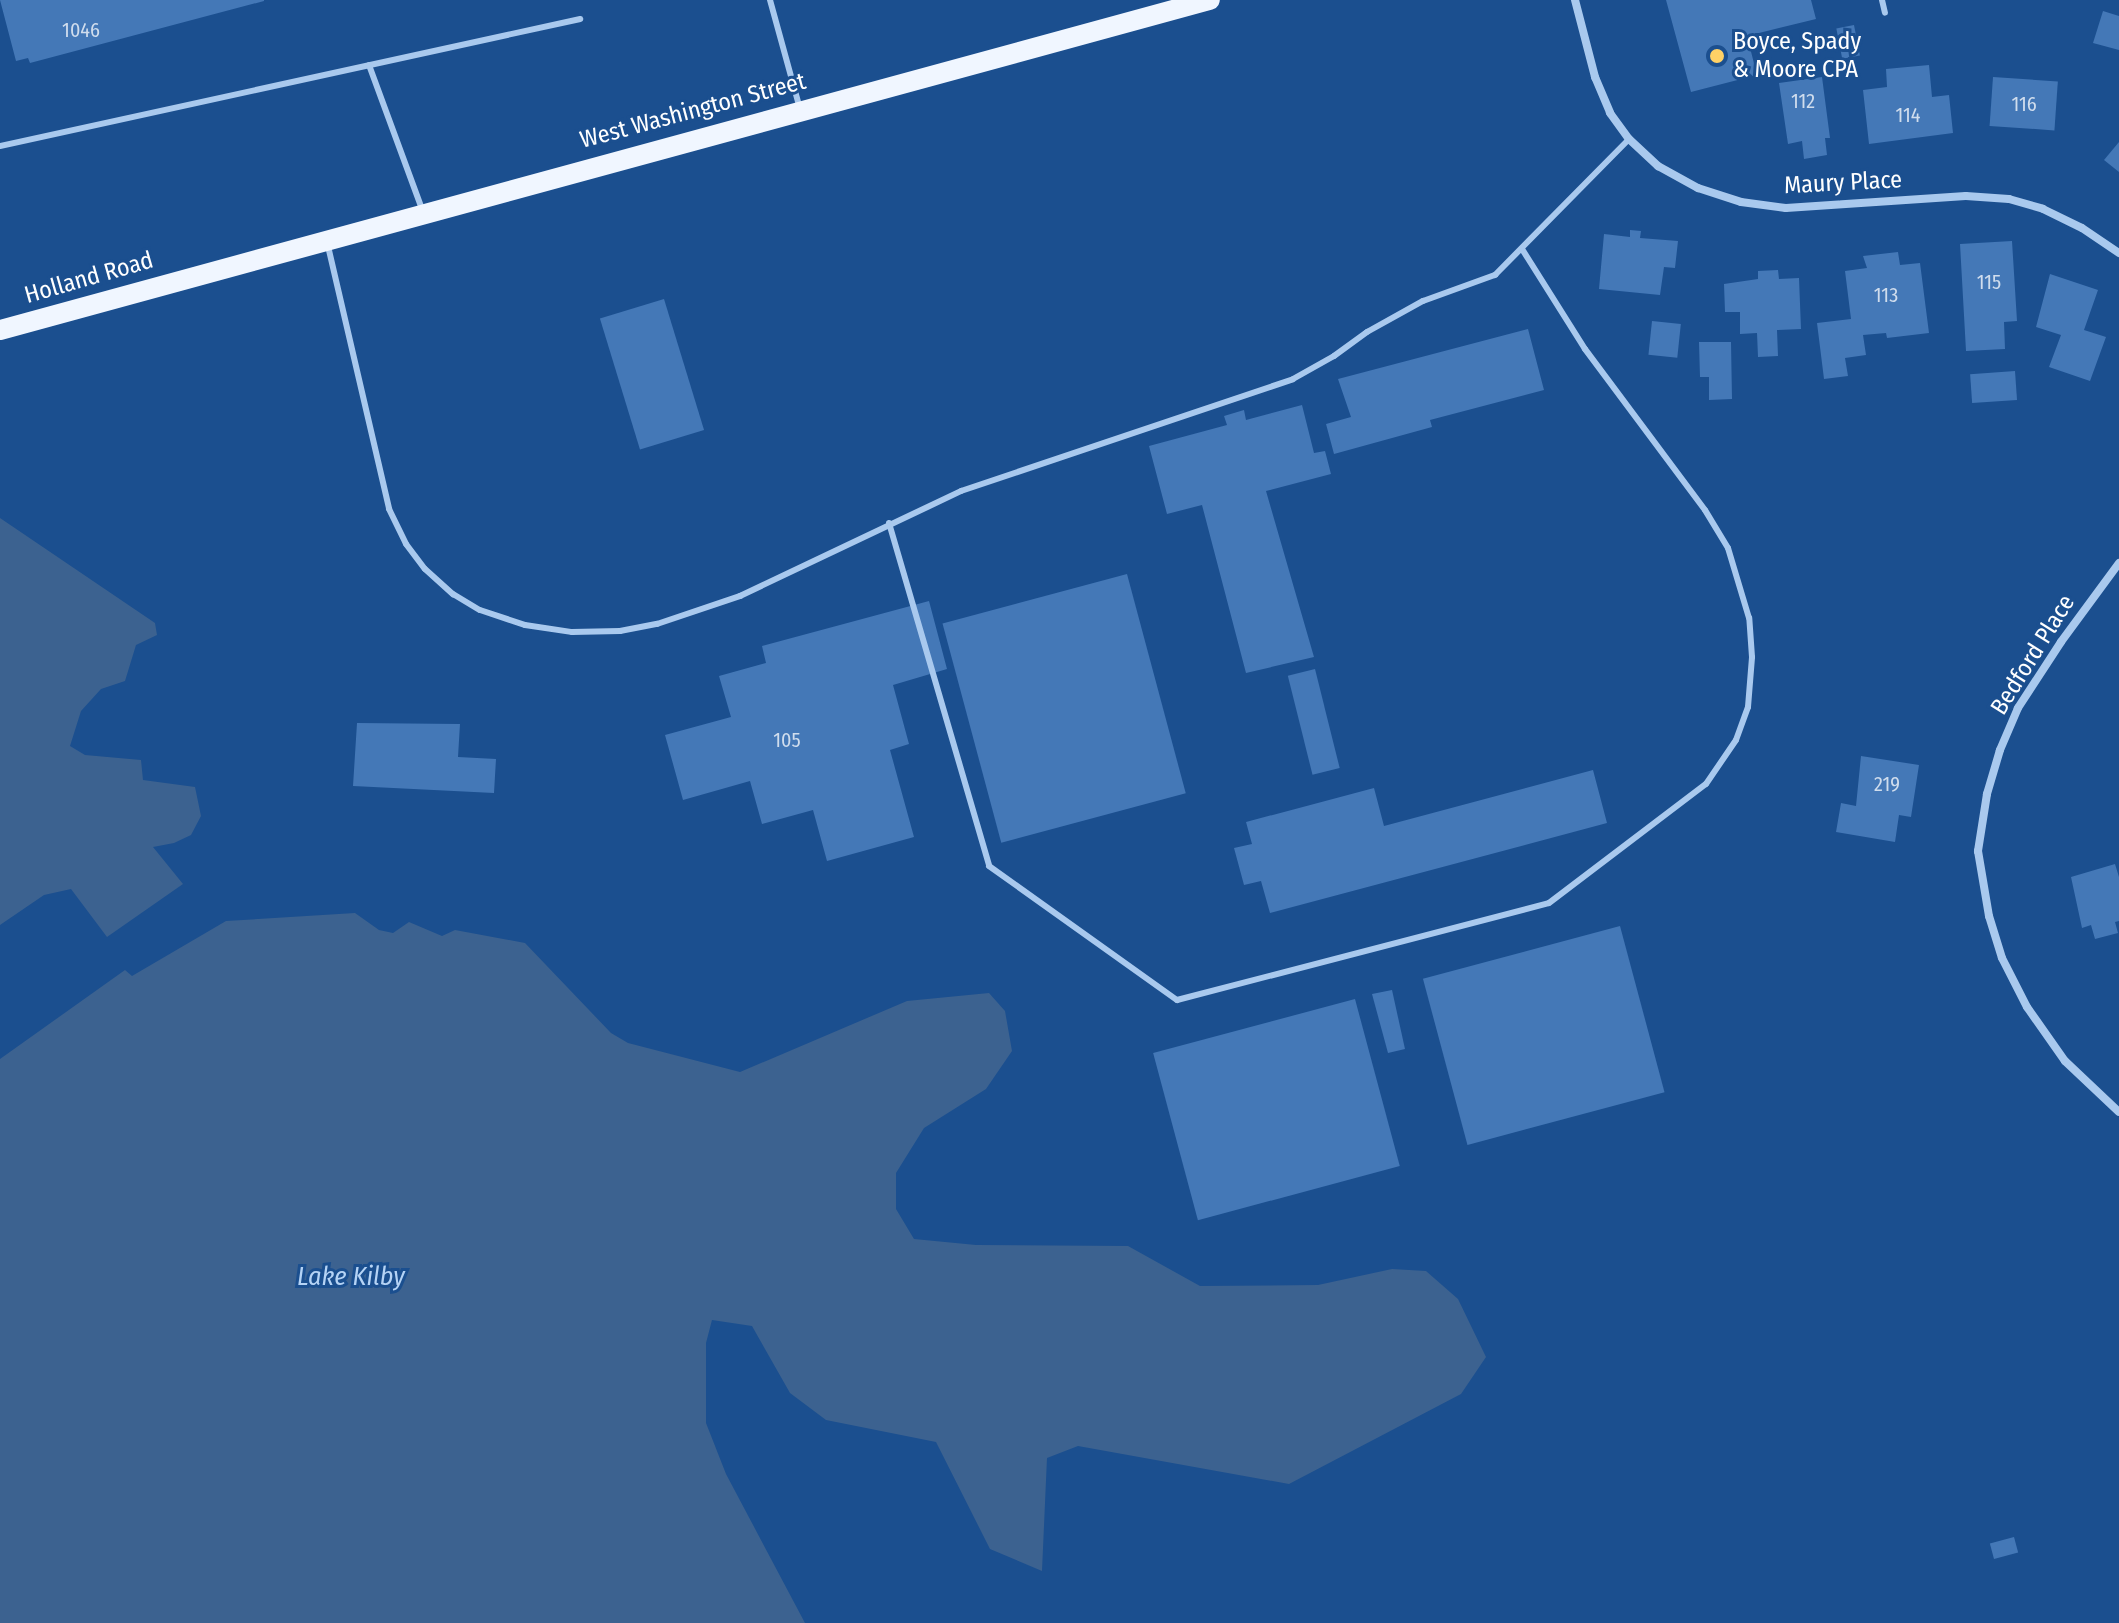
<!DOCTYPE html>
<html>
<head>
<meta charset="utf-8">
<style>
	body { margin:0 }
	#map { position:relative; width:2119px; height:1623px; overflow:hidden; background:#1b4f8f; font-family:"Fira Sans Condensed",sans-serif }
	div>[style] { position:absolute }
	.water>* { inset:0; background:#3c6290 }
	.building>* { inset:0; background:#4478b7; transform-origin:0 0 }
	.lane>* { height:6px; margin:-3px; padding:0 3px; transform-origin:3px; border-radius:3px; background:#a9c9ee }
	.street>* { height:8px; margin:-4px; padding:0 4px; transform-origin:4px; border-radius:4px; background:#a9c9ee }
	.primary>* { height:20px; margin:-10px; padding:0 10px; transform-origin:10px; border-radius:10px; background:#f0f6ff }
	.dots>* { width:22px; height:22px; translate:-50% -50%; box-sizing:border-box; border:4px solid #1b4f8f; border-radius:50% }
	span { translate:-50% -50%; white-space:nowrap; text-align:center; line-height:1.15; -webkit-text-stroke:6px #1b4f8f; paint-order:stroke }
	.number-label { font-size:20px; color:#d0dded }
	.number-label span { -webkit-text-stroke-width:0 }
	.poi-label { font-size:24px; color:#fff }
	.left { translate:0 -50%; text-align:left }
	.street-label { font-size:24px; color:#fff }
	.water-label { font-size:26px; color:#b5d3f5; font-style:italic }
</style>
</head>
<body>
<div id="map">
	<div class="water">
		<div style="clip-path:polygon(0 518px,155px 623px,157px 635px,136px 645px,125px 681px,101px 689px,81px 711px,70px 746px,85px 755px,141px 760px,143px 780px,195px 787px,201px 816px,191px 835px,174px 843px,153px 847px,183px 884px,107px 937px,71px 889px,44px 895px,0 925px)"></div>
		<div style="clip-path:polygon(355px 913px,379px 930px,393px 933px,409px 922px,442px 936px,455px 930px,525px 943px,611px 1033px,628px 1043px,740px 1072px,907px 1001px,989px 993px,1005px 1011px,1012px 1051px,986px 1089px,924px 1128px,896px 1173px,896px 1209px,914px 1239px,976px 1245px,1128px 1246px,1200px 1286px,1318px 1285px,1392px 1269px,1426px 1271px,1458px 1299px,1486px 1357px,1461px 1394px,1289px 1484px,1078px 1446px,1047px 1458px,1042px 1571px,990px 1549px,936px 1442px,826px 1420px,790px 1393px,752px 1326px,712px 1320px,706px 1343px,706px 1423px,726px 1474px,805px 1623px,0 1623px,0 1059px,125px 970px,132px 976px,226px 921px)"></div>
	</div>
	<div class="building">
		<div style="clip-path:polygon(0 0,264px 0,264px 1px,30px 63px,28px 58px,16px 61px)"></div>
		<div style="clip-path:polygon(1666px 0,1811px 0,1816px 19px,1747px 36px,1757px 75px,1691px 92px)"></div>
		<div style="clip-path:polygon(2103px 11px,2119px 16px,2119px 50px,2093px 43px)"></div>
		<div style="left:1854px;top:25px;width:31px;height:18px;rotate:79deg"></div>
		<div style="clip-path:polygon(1929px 65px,1932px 97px,1949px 95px,1953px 133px,1869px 144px,1863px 90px,1887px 87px,1886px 69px)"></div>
		<div style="clip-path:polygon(1822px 77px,1830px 138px,1825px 138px,1827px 155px,1804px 159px,1802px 141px,1788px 144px,1779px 83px)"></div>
		<div style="left:1993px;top:77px;width:65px;height:49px;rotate:4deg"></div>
		<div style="clip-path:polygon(2119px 142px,2119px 172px,2104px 160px)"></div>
		<div style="clip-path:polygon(1630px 230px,1641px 231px,1640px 238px,1678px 241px,1675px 268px,1664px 267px,1660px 295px,1599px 289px,1604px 234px,1630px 237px)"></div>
		<div style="clip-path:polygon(2012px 241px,2017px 321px,2004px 322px,2005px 349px,1966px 351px,1960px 244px)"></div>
		<div style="clip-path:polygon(1898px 252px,1900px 265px,1920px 263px,1929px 333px,1887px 338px,1886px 333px,1863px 335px,1866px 355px,1845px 358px,1848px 376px,1824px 379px,1817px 323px,1851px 319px,1845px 271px,1867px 268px,1863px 256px)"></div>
		<div style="clip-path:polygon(1778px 270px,1779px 279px,1799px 278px,1801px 329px,1777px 330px,1778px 356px,1758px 357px,1757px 333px,1740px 334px,1740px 312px,1725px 312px,1724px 284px,1758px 279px,1758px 271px)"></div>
		<div style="clip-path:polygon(2050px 274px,2098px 290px,2084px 330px,2106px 337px,2090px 381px,2049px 367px,2061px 335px,2036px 327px)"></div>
		<div style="left:664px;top:299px;width:137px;height:67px;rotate:73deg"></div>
		<div style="left:1652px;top:321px;width:29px;height:34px;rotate:6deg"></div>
		<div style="clip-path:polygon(1528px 329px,1544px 390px,1430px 420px,1432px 427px,1334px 454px,1326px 424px,1351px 417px,1338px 379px)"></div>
		<div style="clip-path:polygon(1699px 342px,1731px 342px,1732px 399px,1709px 400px,1709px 377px,1700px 377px)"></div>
		<div style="left:2015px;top:371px;width:29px;height:45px;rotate:86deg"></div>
		<div style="clip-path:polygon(1302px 405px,1314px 453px,1325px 451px,1331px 474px,1266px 491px,1314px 657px,1246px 673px,1202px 505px,1167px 514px,1149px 446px,1227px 425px,1224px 416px,1244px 410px,1246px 420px)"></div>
		<div style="left:1127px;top:574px;width:227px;height:191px;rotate:75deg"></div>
		<div style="clip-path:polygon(929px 601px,947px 669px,893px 685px,909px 744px,890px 750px,914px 837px,827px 861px,813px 810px,762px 824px,750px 781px,683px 800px,665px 735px,731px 717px,719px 676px,766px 663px,762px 646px)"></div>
		<div style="left:1315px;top:669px;width:102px;height:28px;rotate:76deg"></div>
		<div style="clip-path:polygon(357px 723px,460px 724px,458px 757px,496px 759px,494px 793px,353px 786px)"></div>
		<div style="clip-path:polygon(1861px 756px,1919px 765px,1911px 817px,1899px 815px,1895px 842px,1836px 832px,1841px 803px,1856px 806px)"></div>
		<div style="clip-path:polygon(1593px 770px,1607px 823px,1270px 913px,1261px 881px,1244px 885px,1234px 848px,1252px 844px,1246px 822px,1374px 788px,1384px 826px)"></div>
		<div style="clip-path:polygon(2115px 864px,2119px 877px,2119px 921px,2115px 922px,2118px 933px,2095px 939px,2091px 925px,2082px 928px,2071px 877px)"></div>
		<div style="left:1620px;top:926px;width:172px;height:204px;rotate:75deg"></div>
		<div style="clip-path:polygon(1392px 990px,1405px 1049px,1388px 1053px,1372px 994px)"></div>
		<div style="left:1355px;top:999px;width:173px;height:209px;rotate:75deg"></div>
		<div style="left:2014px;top:1537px;width:16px;height:25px;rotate:75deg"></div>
	</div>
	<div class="lane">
		<div style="left:770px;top:0;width:113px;rotate:74.6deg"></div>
		<div style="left:1882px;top:0;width:13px;rotate:77deg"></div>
		<div style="left:369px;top:65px;width:157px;rotate:69.8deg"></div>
		<div style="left:0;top:146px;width:594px;rotate:-12.35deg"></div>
		<div style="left:328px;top:246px;width:270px;rotate:76.9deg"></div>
		<div style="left:389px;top:509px;width:39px;rotate:64deg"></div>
		<div style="left:406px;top:544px;width:31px;rotate:53deg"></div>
		<div style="left:425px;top:569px;width:38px;rotate:42deg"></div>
		<div style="left:453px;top:594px;width:31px;rotate:31deg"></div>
		<div style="left:480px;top:610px;width:47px;rotate:18.4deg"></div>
		<div style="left:525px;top:625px;width:48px;rotate:8.5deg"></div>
		<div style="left:572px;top:632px;width:48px;rotate:-1.2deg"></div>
		<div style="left:620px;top:631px;width:38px;rotate:-11deg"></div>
		<div style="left:657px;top:624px;width:88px;rotate:-18.6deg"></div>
		<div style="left:740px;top:596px;width:245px;rotate:-25.4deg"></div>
		<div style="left:961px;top:491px;width:350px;rotate:-18.6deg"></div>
		<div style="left:1293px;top:379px;width:47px;rotate:-29.3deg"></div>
		<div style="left:1334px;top:356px;width:41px;rotate:-36deg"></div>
		<div style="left:1367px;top:332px;width:64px;rotate:-29deg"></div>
		<div style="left:1423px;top:301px;width:77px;rotate:-19.9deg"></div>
		<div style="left:1495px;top:275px;width:191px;rotate:-45.4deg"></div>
		<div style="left:889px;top:523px;width:357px;rotate:73.7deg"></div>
		<div style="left:989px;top:866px;width:231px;rotate:35.5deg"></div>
		<div style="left:1177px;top:1000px;width:384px;rotate:-14.6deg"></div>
		<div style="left:1549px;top:903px;width:197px;rotate:-37.2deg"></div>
		<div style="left:1706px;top:784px;width:53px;rotate:-55.7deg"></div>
		<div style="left:1736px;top:740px;width:35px;rotate:-70deg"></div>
		<div style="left:1748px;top:707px;width:50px;rotate:-85.4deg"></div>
		<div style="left:1752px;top:657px;width:39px;rotate:-94deg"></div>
		<div style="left:1749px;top:618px;width:73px;rotate:-106.7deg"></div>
		<div style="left:1728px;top:548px;width:44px;rotate:-121.2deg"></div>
		<div style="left:1705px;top:510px;width:201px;rotate:-126.7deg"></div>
		<div style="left:1585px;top:349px;width:118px;rotate:-122.2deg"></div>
	</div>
	<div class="street">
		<div style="left:1575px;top:0;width:80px;rotate:75.4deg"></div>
		<div style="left:1595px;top:77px;width:39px;rotate:67deg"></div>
		<div style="left:1610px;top:113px;width:32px;rotate:54deg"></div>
		<div style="left:1629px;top:139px;width:40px;rotate:43deg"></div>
		<div style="left:1658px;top:166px;width:46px;rotate:28.8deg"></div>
		<div style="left:1698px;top:188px;width:45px;rotate:18deg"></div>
		<div style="left:1741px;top:202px;width:45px;rotate:7.6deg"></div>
		<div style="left:1786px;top:208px;width:180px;rotate:-3.8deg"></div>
		<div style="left:1966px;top:196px;width:43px;rotate:4deg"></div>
		<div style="left:2009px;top:199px;width:35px;rotate:16deg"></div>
		<div style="left:2043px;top:209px;width:43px;rotate:26deg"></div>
		<div style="left:2082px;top:228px;width:45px;rotate:34deg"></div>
		<div style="left:2119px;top:563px;width:98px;rotate:126.3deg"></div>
		<div style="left:2061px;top:642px;width:79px;rotate:123.1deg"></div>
		<div style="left:2018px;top:708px;width:46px;rotate:113.2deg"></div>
		<div style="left:2000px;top:750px;width:46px;rotate:106.5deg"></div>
		<div style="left:1987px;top:794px;width:58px;rotate:99deg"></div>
		<div style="left:1978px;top:851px;width:66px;rotate:80.4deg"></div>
		<div style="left:1989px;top:916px;width:44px;rotate:72.8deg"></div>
		<div style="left:2002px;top:958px;width:55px;rotate:63deg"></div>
		<div style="left:2027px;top:1007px;width:66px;rotate:54.9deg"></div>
		<div style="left:2065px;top:1061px;width:74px;rotate:43.4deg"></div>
	</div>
	<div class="primary">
		<div style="left:0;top:330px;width:1254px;rotate:-15.26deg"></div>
	</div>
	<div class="dots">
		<div style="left:1717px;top:56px;background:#ffd166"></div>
	</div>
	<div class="number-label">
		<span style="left:81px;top:30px">1046</span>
		<span style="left:1803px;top:101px">112</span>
		<span style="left:2024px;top:104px">116</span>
		<span style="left:1908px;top:115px">114</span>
		<span style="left:1989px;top:282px">115</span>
		<span style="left:1886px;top:295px">113</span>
		<span style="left:787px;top:740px">105</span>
		<span style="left:1887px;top:784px">219</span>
	</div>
	<div class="poi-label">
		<span class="left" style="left:1733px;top:56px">Boyce, Spady<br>&amp; Moore CPA</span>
	</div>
	<div class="street-label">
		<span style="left:693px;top:111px;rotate:-15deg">West Washington Street</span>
		<span style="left:1843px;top:183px;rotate:-3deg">Maury Place</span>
		<span style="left:89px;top:278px;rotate:-16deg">Holland Road</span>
		<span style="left:2033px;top:655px;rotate:-58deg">Bedford Place</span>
	</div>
	<div class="water-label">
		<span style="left:351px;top:1277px">Lake Kilby</span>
	</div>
</div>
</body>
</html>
